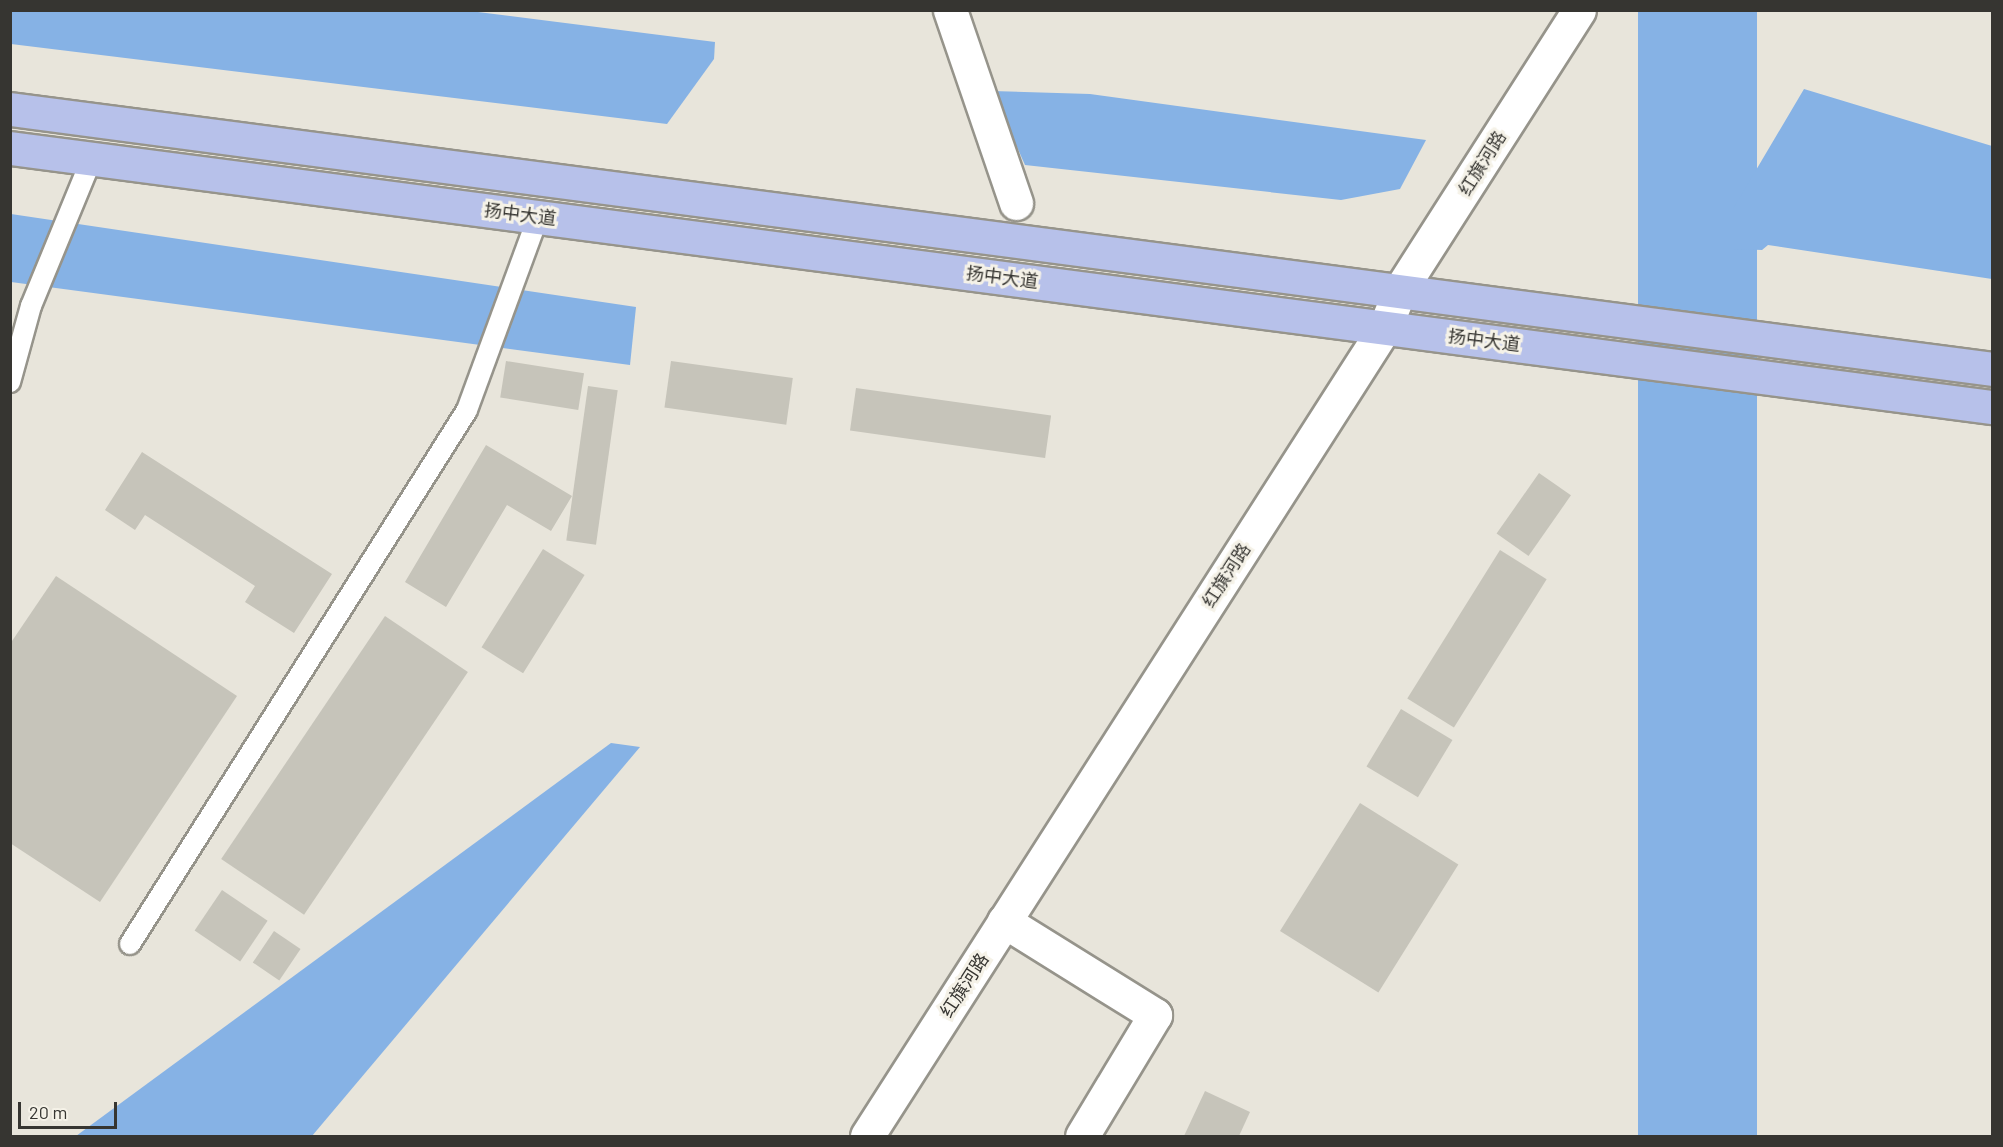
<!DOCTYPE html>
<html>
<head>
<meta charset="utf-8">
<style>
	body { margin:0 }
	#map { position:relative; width:2003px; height:1147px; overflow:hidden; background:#e8e5db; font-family:Barlow,"Noto Sans SC",sans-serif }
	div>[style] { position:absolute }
	.water>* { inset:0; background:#86b2e5; transform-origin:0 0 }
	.building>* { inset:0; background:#c6c4ba; transform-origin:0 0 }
	.roads { filter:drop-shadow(2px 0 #96948b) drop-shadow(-2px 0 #96948b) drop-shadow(0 2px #96948b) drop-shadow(0 -2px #96948b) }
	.lane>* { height:20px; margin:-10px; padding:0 10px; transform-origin:10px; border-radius:10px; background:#fff }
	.street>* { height:33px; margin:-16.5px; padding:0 16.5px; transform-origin:16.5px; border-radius:16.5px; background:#fff }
	.secondary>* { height:33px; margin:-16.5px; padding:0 16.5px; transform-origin:16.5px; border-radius:16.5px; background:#fff }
	.primary>* { height:33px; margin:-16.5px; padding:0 16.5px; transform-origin:16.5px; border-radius:16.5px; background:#b7c1ea }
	span { translate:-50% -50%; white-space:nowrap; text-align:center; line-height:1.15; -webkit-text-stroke:6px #f5f2e8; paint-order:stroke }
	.street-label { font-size:18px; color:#363531 }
	.frame { position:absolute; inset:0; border:12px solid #363531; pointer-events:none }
	.scale { position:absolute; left:18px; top:1102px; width:99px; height:27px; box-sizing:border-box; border:3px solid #363531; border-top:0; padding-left:8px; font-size:18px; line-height:21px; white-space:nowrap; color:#363531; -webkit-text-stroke:4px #f5f2e8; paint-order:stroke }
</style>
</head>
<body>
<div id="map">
	<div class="water">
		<div style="clip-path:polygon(11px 10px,462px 10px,715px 42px,714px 59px,667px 124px,11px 44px)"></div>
		<div style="left:1638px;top:11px;width:119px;height:1334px"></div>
		<div style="clip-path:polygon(1804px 89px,1992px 146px,1992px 279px,1768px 245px,1762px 250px,1733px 249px,1733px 209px)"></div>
		<div style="clip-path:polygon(992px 91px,1090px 94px,1426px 140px,1400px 189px,1341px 200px,1025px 165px)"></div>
		<div style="clip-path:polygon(11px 214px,636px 307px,630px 365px,11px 282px)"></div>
		<div style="clip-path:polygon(611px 743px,640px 747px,312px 1136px,76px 1136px)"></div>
	</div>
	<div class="building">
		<div style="left:506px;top:361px;width:79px;height:37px;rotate:9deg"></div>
		<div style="left:671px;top:361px;width:123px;height:47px;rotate:8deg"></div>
		<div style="left:588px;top:386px;width:30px;height:156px;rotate:8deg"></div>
		<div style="left:856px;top:388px;width:197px;height:43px;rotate:8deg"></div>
		<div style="clip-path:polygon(486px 445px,572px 496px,551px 531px,507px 505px,446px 607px,405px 582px)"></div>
		<div style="clip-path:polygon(142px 452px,332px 574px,294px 633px,245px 602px,255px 586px,145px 515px,135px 530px,105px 510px)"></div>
		<div style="left:1539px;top:473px;width:39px;height:74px;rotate:35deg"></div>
		<div style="left:543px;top:549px;width:49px;height:116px;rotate:32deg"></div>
		<div style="left:1500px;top:550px;width:55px;height:175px;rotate:32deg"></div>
		<div style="clip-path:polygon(56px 576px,237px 696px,100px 902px,10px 843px,10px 644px)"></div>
		<div style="left:385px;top:616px;width:100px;height:293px;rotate:34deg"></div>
		<div style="left:1401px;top:709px;width:60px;height:67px;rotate:31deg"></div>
		<div style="left:1360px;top:803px;width:116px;height:151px;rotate:32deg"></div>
		<div style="left:222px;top:890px;width:55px;height:49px;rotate:34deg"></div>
		<div style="left:274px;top:931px;width:32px;height:38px;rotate:34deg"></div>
		<div style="clip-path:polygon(1205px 1091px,1250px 1112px,1239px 1136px,1184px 1136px)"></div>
	</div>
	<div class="roads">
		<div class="lane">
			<div style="left:10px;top:382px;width:79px;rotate:-74.6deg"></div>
			<div style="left:31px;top:306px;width:160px;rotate:-67.6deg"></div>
			<div style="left:130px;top:944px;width:631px;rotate:-57.74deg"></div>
			<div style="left:467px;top:410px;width:206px;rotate:-69.8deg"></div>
		</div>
		<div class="street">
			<div style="left:950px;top:10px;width:204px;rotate:71.1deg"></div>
			<div style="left:1004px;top:921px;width:178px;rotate:31.9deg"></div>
			<div style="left:1155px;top:1015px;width:141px;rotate:121.1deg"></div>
		</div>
		<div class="secondary">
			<div style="left:867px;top:1136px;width:961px;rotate:-57.37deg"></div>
			<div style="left:1385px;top:327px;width:40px;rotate:-68deg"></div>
			<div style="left:1400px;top:290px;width:332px;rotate:-57.4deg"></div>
		</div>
		<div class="primary">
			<div style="left:10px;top:109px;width:1999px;rotate:7.47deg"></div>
			<div style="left:10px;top:148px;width:1999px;rotate:7.45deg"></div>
		</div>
	</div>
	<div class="street-label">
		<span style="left:1482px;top:163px;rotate:-58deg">红旗河路</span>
		<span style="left:520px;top:214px;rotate:7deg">扬中大道</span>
		<span style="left:1002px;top:277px;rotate:7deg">扬中大道</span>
		<span style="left:1484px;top:340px;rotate:7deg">扬中大道</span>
		<span style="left:1226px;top:575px;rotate:-57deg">红旗河路</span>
		<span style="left:964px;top:985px;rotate:-57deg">红旗河路</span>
	</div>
	<div class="frame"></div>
	<div class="scale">20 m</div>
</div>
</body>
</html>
